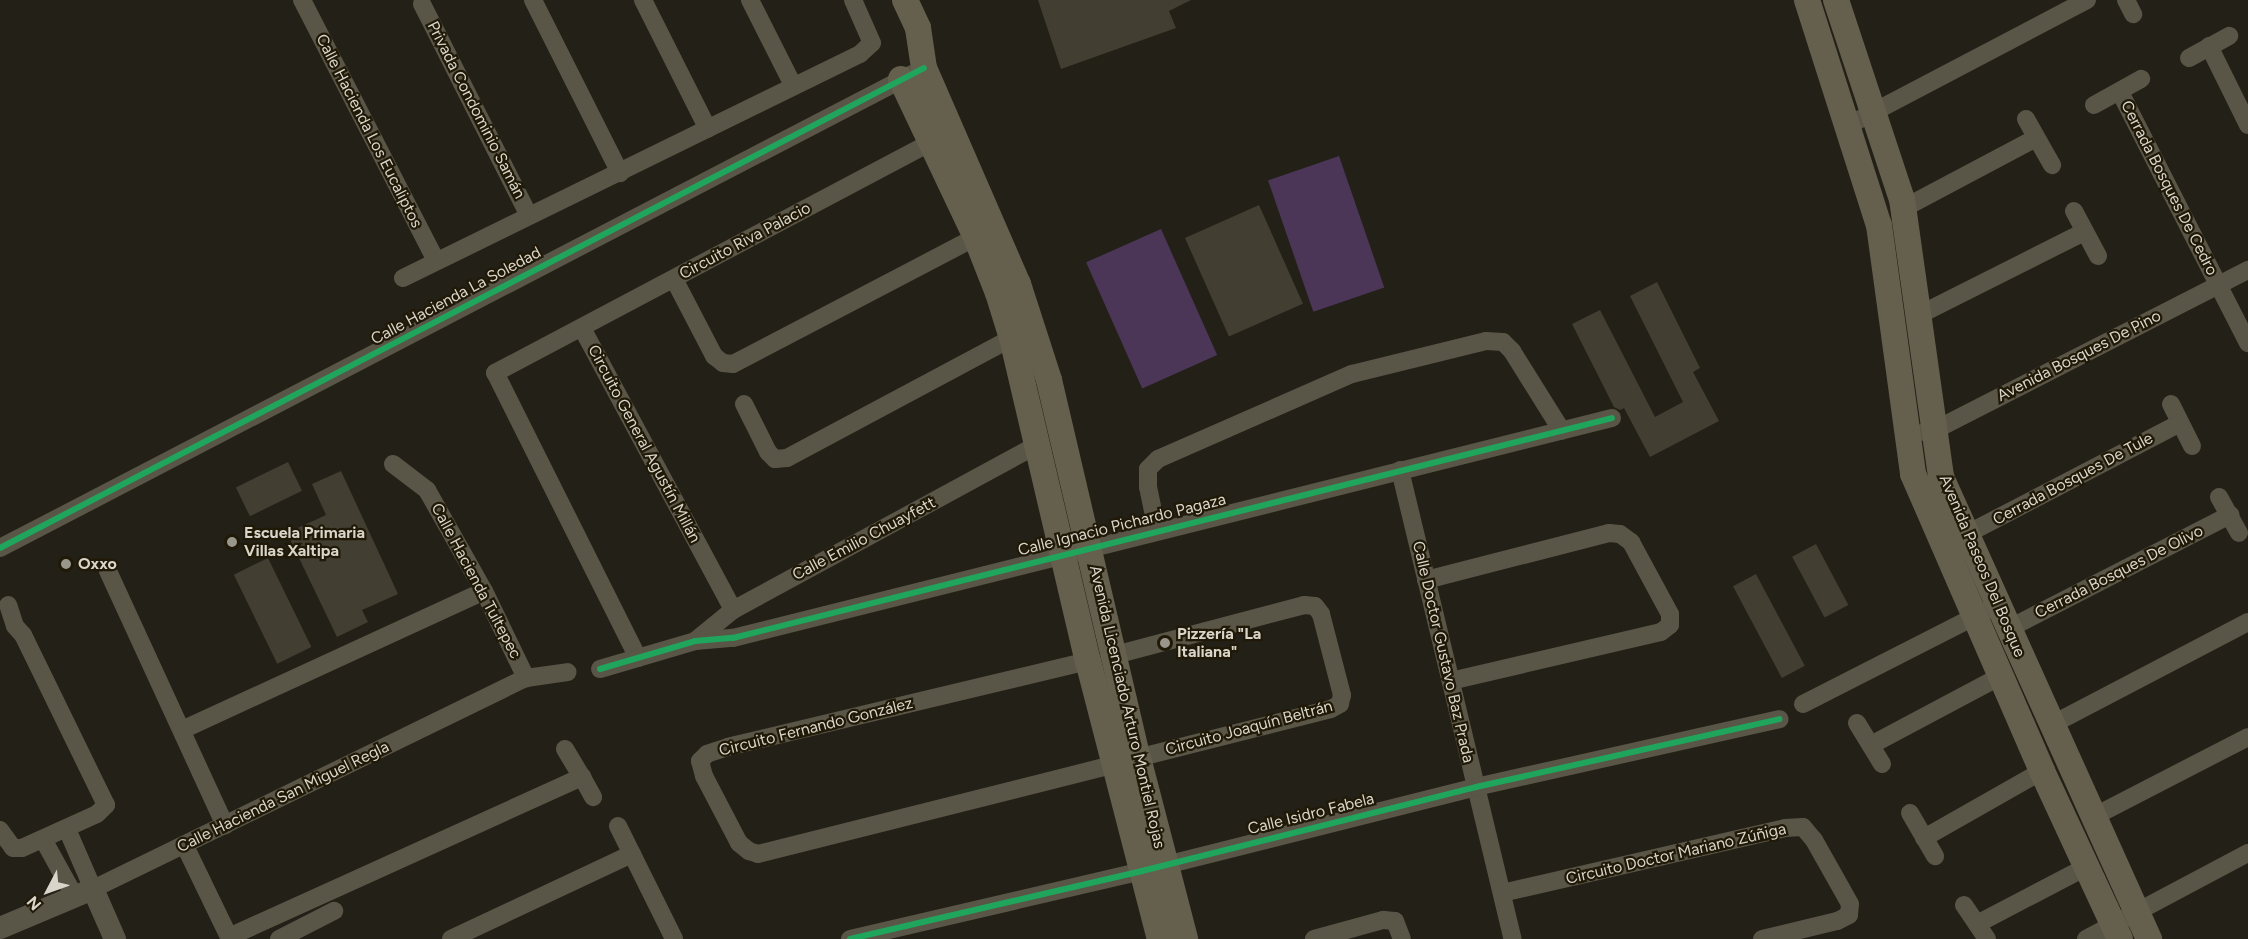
<!DOCTYPE html>
<html>
<head>
<meta charset="utf-8">
<style>
	body { margin:0 }
	#map { position:relative; width:2248px; height:939px; overflow:hidden; background:#232017; font-family:Figtree,sans-serif }
	div>[style] { position:absolute }
	.green>* { inset:0; background:#4b3658; transform-origin:0 0 }
	.building>* { inset:0; background:#423e31; transform-origin:0 0 }
	.minor>* { height:18px; margin:-9px; padding:0 9px; transform-origin:9px; border-radius:9px; background:#595547 }
	.tertiary>* { height:22px; margin:-11px; padding:0 11px; transform-origin:11px; border-radius:11px; background:#595547 }
	.secondary>* { height:26px; margin:-13px; padding:0 13px; transform-origin:13px; border-radius:13px; background:#65604e }
	.cycleway>* { height:6px; margin:-3px; padding:0 3px; transform-origin:3px; border-radius:3px; background:#20a55d }
	.dots>* { width:16px; height:16px; translate:-50% -50%; box-sizing:border-box; border:3px solid #201907; border-radius:50% }
	span { translate:-50% -50%; white-space:nowrap; text-align:center; line-height:1.15; -webkit-text-stroke:4.5px #201907; paint-order:stroke }
	.street-label { font-size:16px; color:#d9d5ca }
	.poi-label { font-size:16px; color:#d9d5ca; font-weight:700 }
	.left { translate:0 -50%; text-align:left }
	.north { position:absolute; left:18px; top:861px; width:60px; height:60px; -webkit-text-stroke:4px #201907; paint-order:stroke; rotate:229deg; font-size:16px; font-weight:700; line-height:24px; text-align:center; color:#d9d5ca }
	.north::after { content:''; display:block; margin:auto; width:21px; height:27px; background:#d9d5ca; clip-path:polygon(50% 0,100% 100%,50% 72%,0 100%) }
</style>
</head>
<body>
<div id="map">
	<div class="green">
		<div style="left:1339px;top:156px;width:139px;height:75px;rotate:71deg"></div>
		<div style="left:1161px;top:229px;width:138px;height:82px;rotate:66deg"></div>
	</div>
	<div class="building">
		<div style="clip-path:polygon(1038px 0,1191px 0,1169px 11px,1176px 28px,1061px 69px)"></div>
		<div style="left:1259px;top:205px;width:108px;height:81px;rotate:66deg"></div>
		<div style="clip-path:polygon(1657px 282px,1700px 368px,1693px 372px,1719px 421px,1650px 457px,1624px 408px,1620px 410px,1614px 407px,1572px 324px,1600px 310px,1655px 417px,1683px 402px,1630px 296px)"></div>
		<div style="left:288px;top:462px;width:32px;height:58px;rotate:64deg"></div>
		<div style="clip-path:polygon(341px 471px,398px 594px,362px 610px,368px 622px,337px 637px,287px 533px,326px 515px,312px 484px)"></div>
		<div style="left:1816px;top:544px;width:69px;height:27px;rotate:62deg"></div>
		<div style="left:268px;top:558px;width:99px;height:38px;rotate:64deg"></div>
		<div style="left:1756px;top:574px;width:104px;height:26px;rotate:62deg"></div>
	</div>
	<div class="minor">
		<div style="left:302px;top:0;width:293px;rotate:62.8deg"></div>
		<div style="left:533px;top:0;width:194px;rotate:63.3deg"></div>
		<div style="left:643px;top:0;width:144px;rotate:63.3deg"></div>
		<div style="left:750px;top:0;width:95px;rotate:63.2deg"></div>
		<div style="left:2126px;top:0;width:16px;rotate:63deg"></div>
		<div style="left:422px;top:4px;width:237px;rotate:63.2deg"></div>
		<div style="left:2209px;top:46px;width:88px;rotate:63.7deg"></div>
		<div style="left:2189px;top:58px;width:46px;rotate:-28.8deg"></div>
		<div style="left:2120px;top:92px;width:282px;rotate:63deg"></div>
		<div style="left:2094px;top:105px;width:54px;rotate:-29deg"></div>
		<div style="left:2026px;top:119px;width:53px;rotate:60.5deg"></div>
		<div style="left:1847px;top:126px;width:271px;rotate:-27.7deg"></div>
		<div style="left:1904px;top:208px;width:149px;rotate:-27.9deg"></div>
		<div style="left:2074px;top:211px;width:51px;rotate:61.9deg"></div>
		<div style="left:403px;top:278px;width:509px;rotate:-26.11deg"></div>
		<div style="left:860px;top:54px;width:16px;rotate:-43deg"></div>
		<div style="left:872px;top:43px;width:47px;rotate:-113.8deg"></div>
		<div style="left:674px;top:279px;width:87px;rotate:62.5deg"></div>
		<div style="left:714px;top:356px;width:11px;rotate:38deg"></div>
		<div style="left:723px;top:363px;width:10px;rotate:6deg"></div>
		<div style="left:733px;top:364px;width:274px;rotate:-27.6deg"></div>
		<div style="left:1919px;top:315px;width:185px;rotate:-26.7deg"></div>
		<div style="left:582px;top:328px;width:320px;rotate:61.8deg"></div>
		<div style="left:744px;top:404px;width:54px;rotate:63.4deg"></div>
		<div style="left:768px;top:452px;width:10px;rotate:45deg"></div>
		<div style="left:775px;top:459px;width:12px;rotate:-5deg"></div>
		<div style="left:787px;top:458px;width:255px;rotate:-28.1deg"></div>
		<div style="left:2171px;top:404px;width:47px;rotate:63.4deg"></div>
		<div style="left:1924px;top:432px;width:11px;rotate:-10deg"></div>
		<div style="left:1935px;top:430px;width:352px;rotate:-27.1deg"></div>
		<div style="left:393px;top:464px;width:43px;rotate:37.4deg"></div>
		<div style="left:427px;top:490px;width:116px;rotate:60.6deg"></div>
		<div style="left:484px;top:591px;width:97px;rotate:64.2deg"></div>
		<div style="left:1400px;top:470px;width:482px;rotate:76.5deg"></div>
		<div style="left:2219px;top:497px;width:41px;rotate:60.9deg"></div>
		<div style="left:1157px;top:530px;width:44px;rotate:-101.8deg"></div>
		<div style="left:1148px;top:487px;width:18px;rotate:-90deg"></div>
		<div style="left:1148px;top:469px;width:14px;rotate:-45deg"></div>
		<div style="left:1158px;top:459px;width:212px;rotate:-23.7deg"></div>
		<div style="left:1352px;top:374px;width:138px;rotate:-13.8deg"></div>
		<div style="left:1486px;top:341px;width:17px;rotate:3deg"></div>
		<div style="left:1503px;top:342px;width:13px;rotate:45deg"></div>
		<div style="left:1512px;top:351px;width:94px;rotate:58deg"></div>
		<div style="left:1965px;top:535px;width:242px;rotate:-27.5deg"></div>
		<div style="left:0;top:548px;width:1028px;rotate:-27.46deg"></div>
		<div style="left:108px;top:571px;width:280px;rotate:65.3deg"></div>
		<div style="left:1426px;top:580px;width:189px;rotate:-14.4deg"></div>
		<div style="left:1609px;top:533px;width:11px;rotate:5deg"></div>
		<div style="left:1620px;top:534px;width:14px;rotate:36deg"></div>
		<div style="left:1631px;top:542px;width:82px;rotate:61.6deg"></div>
		<div style="left:1670px;top:614px;width:11px;rotate:90deg"></div>
		<div style="left:1670px;top:625px;width:11px;rotate:142deg"></div>
		<div style="left:1661px;top:632px;width:216px;rotate:166.9deg"></div>
		<div style="left:2008px;top:629px;width:250px;rotate:-27.2deg"></div>
		<div style="left:695px;top:641px;width:49px;rotate:-39.2deg"></div>
		<div style="left:733px;top:610px;width:348px;rotate:-28.5deg"></div>
		<div style="left:1115px;top:655px;width:196px;rotate:-14.8deg"></div>
		<div style="left:1304px;top:605px;width:11px;rotate:5deg"></div>
		<div style="left:1315px;top:606px;width:10px;rotate:53deg"></div>
		<div style="left:1321px;top:614px;width:84px;rotate:75.5deg"></div>
		<div style="left:1342px;top:695px;width:9px;rotate:103deg"></div>
		<div style="left:1340px;top:704px;width:10px;rotate:151deg"></div>
		<div style="left:1331px;top:709px;width:199px;rotate:165.8deg"></div>
		<div style="left:638px;top:658px;width:319px;rotate:-116.6deg"></div>
		<div style="left:495px;top:373px;width:494px;rotate:-27.9deg"></div>
		<div style="left:1088px;top:661px;width:370px;rotate:166.6deg"></div>
		<div style="left:728px;top:747px;width:22px;rotate:162deg"></div>
		<div style="left:707px;top:754px;width:10px;rotate:135deg"></div>
		<div style="left:700px;top:761px;width:16px;rotate:75deg"></div>
		<div style="left:704px;top:776px;width:76px;rotate:62.4deg"></div>
		<div style="left:739px;top:843px;width:13px;rotate:39deg"></div>
		<div style="left:749px;top:851px;width:9px;rotate:18deg"></div>
		<div style="left:758px;top:854px;width:368px;rotate:-14.1deg"></div>
		<div style="left:600px;top:669px;width:99px;rotate:-16.4deg"></div>
		<div style="left:695px;top:641px;width:38px;rotate:-5deg"></div>
		<div style="left:733px;top:638px;width:906px;rotate:-14.05deg"></div>
		<div style="left:1803px;top:704px;width:218px;rotate:-27deg"></div>
		<div style="left:1857px;top:723px;width:48px;rotate:58.6deg"></div>
		<div style="left:2053px;top:724px;width:220px;rotate:-27.6deg"></div>
		<div style="left:182px;top:730px;width:332px;rotate:-24.7deg"></div>
		<div style="left:1871px;top:745px;width:147px;rotate:-28deg"></div>
		<div style="left:565px;top:749px;width:33px;rotate:59deg"></div>
		<div style="left:1910px;top:813px;width:50px;rotate:59.8deg"></div>
		<div style="left:2093px;top:817px;width:174px;rotate:-27.3deg"></div>
		<div style="left:618px;top:826px;width:126px;rotate:63.6deg"></div>
		<div style="left:67px;top:829px;width:65px;rotate:66.6deg"></div>
		<div style="left:93px;top:889px;width:482px;rotate:-26deg"></div>
		<div style="left:526px;top:678px;width:42px;rotate:-8.1deg"></div>
		<div style="left:0;top:830px;width:22px;rotate:54deg"></div>
		<div style="left:13px;top:848px;width:9px"></div>
		<div style="left:22px;top:848px;width:82px;rotate:-24.4deg"></div>
		<div style="left:97px;top:814px;width:13px;rotate:-45deg"></div>
		<div style="left:106px;top:805px;width:189px;rotate:-116deg"></div>
		<div style="left:23px;top:635px;width:12px;rotate:-132deg"></div>
		<div style="left:15px;top:626px;width:22px;rotate:-108deg"></div>
		<div style="left:1924px;top:838px;width:136px;rotate:-29.6deg"></div>
		<div style="left:43px;top:839px;width:66px;rotate:61.1deg"></div>
		<div style="left:185px;top:846px;width:103px;rotate:64.2deg"></div>
		<div style="left:1502px;top:893px;width:290px;rotate:-12.9deg"></div>
		<div style="left:1785px;top:828px;width:18px;rotate:-3deg"></div>
		<div style="left:1803px;top:827px;width:17px;rotate:50deg"></div>
		<div style="left:1814px;top:840px;width:73px;rotate:60.6deg"></div>
		<div style="left:1850px;top:904px;width:11px;rotate:95deg"></div>
		<div style="left:1849px;top:915px;width:13px;rotate:153deg"></div>
		<div style="left:1837px;top:921px;width:77px;rotate:166.5deg"></div>
		<div style="left:1964px;top:905px;width:41px;rotate:55.9deg"></div>
		<div style="left:1977px;top:924px;width:123px;rotate:-27.6deg"></div>
		<div style="left:229px;top:937px;width:388px;rotate:-24.4deg"></div>
		<div style="left:582px;top:777px;width:23px;rotate:61deg"></div>
		<div style="left:279px;top:939px;width:62px;rotate:-27deg"></div>
		<div style="left:451px;top:939px;width:200px;rotate:-25.2deg"></div>
		<div style="left:850px;top:939px;width:300px;rotate:-13.1deg"></div>
		<div style="left:1142px;top:871px;width:344px;rotate:-14.1deg"></div>
		<div style="left:1476px;top:787px;width:311px;rotate:-12.6deg"></div>
		<div style="left:1314px;top:939px;width:72px;rotate:-15.4deg"></div>
		<div style="left:1383px;top:920px;width:12px;rotate:5deg"></div>
		<div style="left:1395px;top:921px;width:19px;rotate:69deg"></div>
		<div style="left:2086px;top:939px;width:183px;rotate:-28deg"></div>
	</div>
	<div class="tertiary">
		<div style="left:0;top:928px;width:101px;rotate:-22.8deg"></div>
		<div style="left:93px;top:889px;width:55px;rotate:66.3deg"></div>
	</div>
	<div class="secondary">
		<div style="left:905px;top:0;width:31px;rotate:65deg"></div>
		<div style="left:918px;top:28px;width:40px;rotate:81.5deg"></div>
		<div style="left:924px;top:68px;width:236px;rotate:66.5deg"></div>
		<div style="left:1018px;top:284px;width:101px;rotate:72.1deg"></div>
		<div style="left:1049px;top:380px;width:388px;rotate:76.8deg"></div>
		<div style="left:1138px;top:758px;width:187px;rotate:75.4deg"></div>
		<div style="left:1807px;top:0;width:236px;rotate:72.3deg"></div>
		<div style="left:1879px;top:225px;width:251px;rotate:82.2deg"></div>
		<div style="left:1913px;top:474px;width:324px;rotate:66.5deg"></div>
		<div style="left:2042px;top:771px;width:185px;rotate:65.1deg"></div>
		<div style="left:1836px;top:0;width:210px;rotate:71.7deg"></div>
		<div style="left:1902px;top:199px;width:281px;rotate:82deg"></div>
		<div style="left:1941px;top:477px;width:507px;rotate:65.76deg"></div>
		<div style="left:901px;top:79px;width:175px;rotate:64.6deg"></div>
		<div style="left:976px;top:237px;width:60px;rotate:68.6deg"></div>
		<div style="left:998px;top:293px;width:47px;rotate:72.7deg"></div>
		<div style="left:1012px;top:338px;width:332px;rotate:76.8deg"></div>
		<div style="left:1088px;top:661px;width:287px;rotate:75.5deg"></div>
	</div>
	<div class="cycleway">
		<div style="left:0;top:548px;width:1041px;rotate:-27.45deg"></div>
		<div style="left:600px;top:669px;width:99px;rotate:-16.4deg"></div>
		<div style="left:695px;top:641px;width:38px;rotate:-5deg"></div>
		<div style="left:733px;top:638px;width:906px;rotate:-14.05deg"></div>
		<div style="left:850px;top:939px;width:300px;rotate:-13.1deg"></div>
		<div style="left:1142px;top:871px;width:344px;rotate:-14.1deg"></div>
		<div style="left:1476px;top:787px;width:311px;rotate:-12.6deg"></div>
	</div>
	<div class="dots">
		<div style="left:232px;top:542px;background:#99968b"></div>
		<div style="left:66px;top:564px;background:#99968b"></div>
		<div style="left:1165px;top:643px;background:#99968b"></div>
	</div>
	<div class="street-label">
		<span style="left:476px;top:110px;rotate:63deg">Privada Condominio Samán</span>
		<span style="left:369px;top:131px;rotate:63deg">Calle Hacienda Los Eucaliptos</span>
		<span style="left:2169px;top:188px;rotate:63deg">Cerrada Bosques De Cedro</span>
		<span style="left:745px;top:241px;rotate:-28deg">Circuito Riva Palacio</span>
		<span style="left:456px;top:296px;rotate:-28deg">Calle Hacienda La Soledad</span>
		<span style="left:2079px;top:356px;rotate:-27deg">Avenida Bosques De Pino</span>
		<span style="left:644px;top:444px;rotate:62deg">Circuito General Agustín Millán</span>
		<span style="left:2073px;top:479px;rotate:-28deg">Cerrada Bosques De Tule</span>
		<span style="left:1122px;top:525px;rotate:-14deg">Calle Ignacio Pichardo Pagaza</span>
		<span style="left:864px;top:539px;rotate:-28deg">Calle Emilio Chuayfett</span>
		<span style="left:1982px;top:566px;rotate:67deg">Avenida Paseos Del Bosque</span>
		<span style="left:2119px;top:572px;rotate:-27deg">Cerrada Bosques De Olivo</span>
		<span style="left:476px;top:581px;rotate:62deg">Calle Hacienda Tultepec</span>
		<span style="left:1443px;top:652px;rotate:77deg">Calle Doctor Gustavo Baz Prada</span>
		<span style="left:1127px;top:707px;rotate:77deg">Avenida Licenciado Arturo Montiel Rojas</span>
		<span style="left:816px;top:727px;rotate:-14deg">Circuito Fernando González</span>
		<span style="left:1249px;top:728px;rotate:-15deg">Circuito Joaquín Beltrán</span>
		<span style="left:283px;top:797px;rotate:-26deg">Calle Hacienda San Miguel Regla</span>
		<span style="left:1311px;top:814px;rotate:-14deg">Calle Isidro Fabela</span>
		<span style="left:1676px;top:854px;rotate:-13deg">Circuito Doctor Mariano Zúñiga</span>
	</div>
	<div class="poi-label">
		<span class="left" style="left:244px;top:542px">Escuela Primaria<br>Villas Xaltipa</span>
		<span class="left" style="left:78px;top:564px">Oxxo</span>
		<span class="left" style="left:1177px;top:643px">Pizzería "La<br>Italiana"</span>
	</div>
	<div class="north">N</div>
</div>
</body>
</html>
